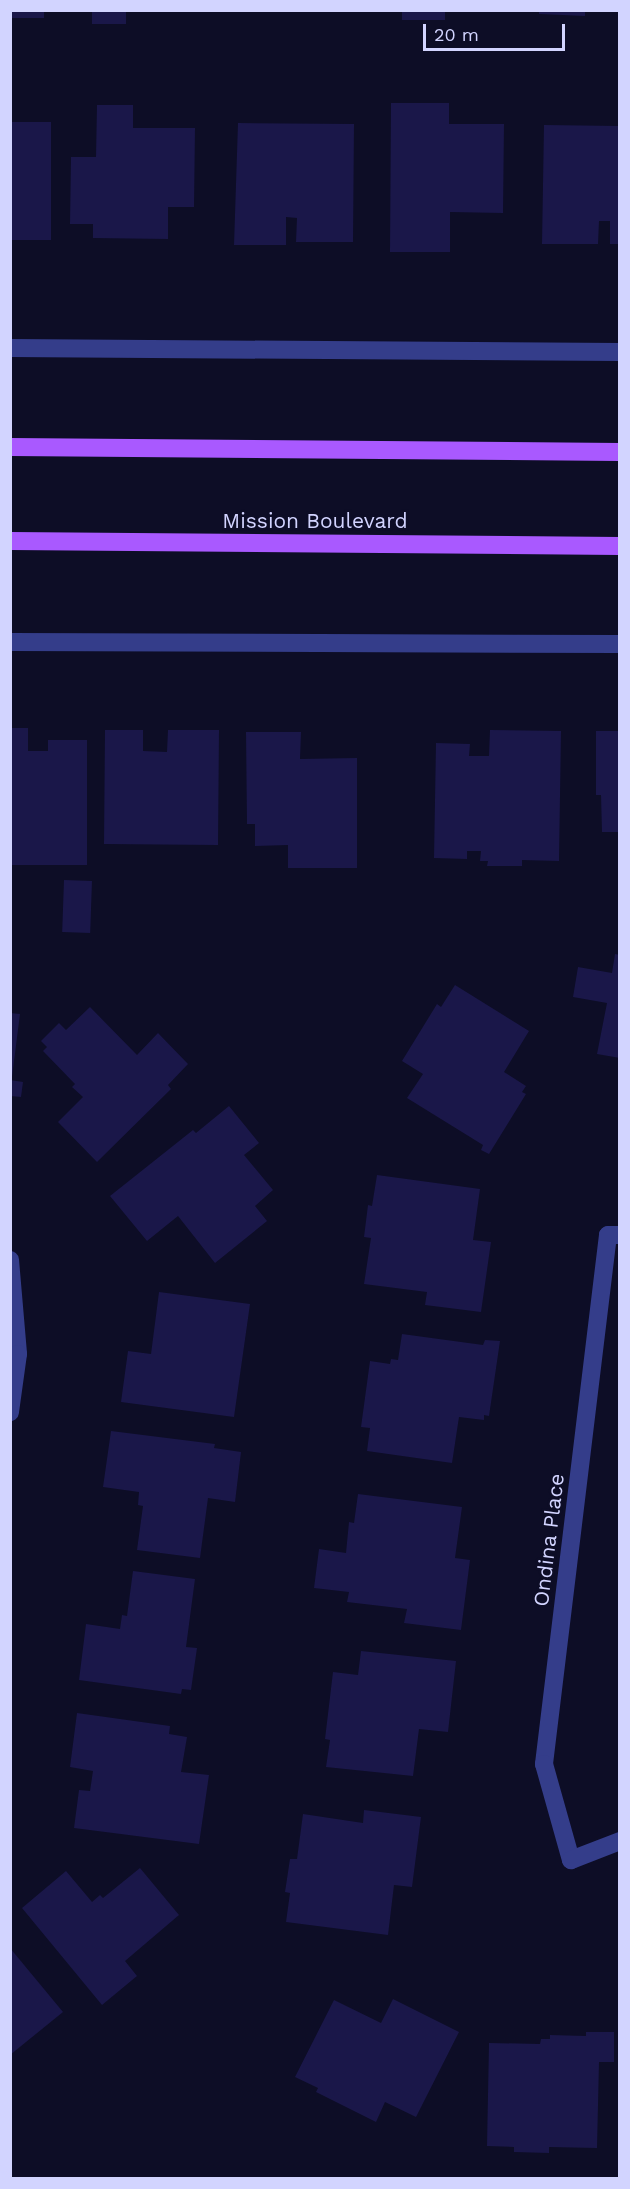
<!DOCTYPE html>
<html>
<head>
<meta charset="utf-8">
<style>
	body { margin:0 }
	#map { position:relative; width:630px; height:2189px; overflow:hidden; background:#0d0d26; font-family:"Work Sans",sans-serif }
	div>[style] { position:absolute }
	.building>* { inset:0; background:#1a1749; transform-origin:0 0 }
	.minor>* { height:18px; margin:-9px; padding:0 9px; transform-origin:9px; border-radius:9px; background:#343d8a }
	.major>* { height:18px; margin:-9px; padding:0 9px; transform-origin:9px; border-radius:9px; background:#a959ff }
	span { translate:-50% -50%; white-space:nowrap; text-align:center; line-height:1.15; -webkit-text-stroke:5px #0d0d26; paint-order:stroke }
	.street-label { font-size:21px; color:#d2d4ff }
	.frame { position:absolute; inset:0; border:12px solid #d2d4ff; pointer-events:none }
	.scale { position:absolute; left:423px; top:24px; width:142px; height:27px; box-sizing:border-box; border:3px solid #d2d4ff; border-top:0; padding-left:8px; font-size:18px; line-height:21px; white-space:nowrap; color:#d2d4ff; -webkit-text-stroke:4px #0d0d26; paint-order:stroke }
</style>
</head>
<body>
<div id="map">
	<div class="building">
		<div style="left:10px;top:10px;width:34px;height:8px"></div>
		<div style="left:92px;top:10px;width:34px;height:14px"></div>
		<div style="left:402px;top:10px;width:43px;height:10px"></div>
		<div style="clip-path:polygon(539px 10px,585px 10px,585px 16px,539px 14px)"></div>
		<div style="clip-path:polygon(391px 103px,449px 103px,449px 124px,504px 124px,503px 213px,450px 212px,450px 252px,390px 252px)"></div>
		<div style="clip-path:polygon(97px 105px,133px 105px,133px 128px,195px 128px,194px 207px,168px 207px,168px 239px,93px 238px,93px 224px,70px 224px,71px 157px,96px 157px)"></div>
		<div style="left:10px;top:122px;width:41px;height:118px"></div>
		<div style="clip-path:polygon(238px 123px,354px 124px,353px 242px,296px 242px,297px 218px,286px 217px,286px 245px,234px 245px)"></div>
		<div style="clip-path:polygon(544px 125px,620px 126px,620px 244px,610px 244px,610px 221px,599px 221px,598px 244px,542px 244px)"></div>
		<div style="clip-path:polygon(10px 728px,28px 728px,28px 751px,48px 751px,48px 740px,87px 740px,87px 865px,10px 865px)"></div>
		<div style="clip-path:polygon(105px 730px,143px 730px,143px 751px,167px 752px,168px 730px,219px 730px,218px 845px,104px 844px)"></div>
		<div style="clip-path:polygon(490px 730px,561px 731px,559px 861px,522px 860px,522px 866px,487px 866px,488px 861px,480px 861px,481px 851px,467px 851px,467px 859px,434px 858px,436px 743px,470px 744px,469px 756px,489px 756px)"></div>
		<div style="clip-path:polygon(596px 731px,620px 731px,620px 832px,602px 832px,601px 795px,596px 795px)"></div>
		<div style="clip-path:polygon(246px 732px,301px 732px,300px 759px,357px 758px,357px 868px,288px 868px,288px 845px,255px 846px,255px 824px,247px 824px)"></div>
		<div style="left:64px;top:880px;width:28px;height:52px;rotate:2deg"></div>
		<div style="clip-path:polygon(615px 954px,620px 955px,620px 1058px,597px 1054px,607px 1003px,573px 997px,578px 967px,612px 973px)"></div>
		<div style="clip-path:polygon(455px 985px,529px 1031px,504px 1072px,526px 1086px,522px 1092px,526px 1094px,489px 1154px,481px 1150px,483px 1145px,407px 1098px,423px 1074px,402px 1061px,437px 1004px,441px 1007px)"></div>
		<div style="clip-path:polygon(90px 1007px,137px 1055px,158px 1033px,188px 1064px,168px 1085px,171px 1089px,97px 1162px,58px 1122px,83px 1097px,72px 1087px,75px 1084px,43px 1051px,47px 1047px,41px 1041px,59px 1023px,66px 1030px)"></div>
		<div style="clip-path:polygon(10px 1013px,20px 1014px,12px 1077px,10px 1077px)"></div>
		<div style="clip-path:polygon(10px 1080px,23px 1082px,21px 1097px,10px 1096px)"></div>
		<div style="clip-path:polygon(229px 1106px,259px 1143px,244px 1155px,273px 1190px,255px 1206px,267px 1221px,215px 1263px,178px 1216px,147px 1241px,110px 1196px,193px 1130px,196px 1133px)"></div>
		<div style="clip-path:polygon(377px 1175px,480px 1189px,473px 1240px,491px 1242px,481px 1312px,425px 1305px,427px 1292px,364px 1284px,371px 1238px,364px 1237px,368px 1205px,372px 1206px)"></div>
		<div style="clip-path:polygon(159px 1292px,250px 1304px,234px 1417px,121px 1402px,128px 1351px,151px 1354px)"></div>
		<div style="clip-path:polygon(402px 1334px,483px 1345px,485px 1340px,500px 1341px,489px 1416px,484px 1415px,484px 1420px,459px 1417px,452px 1463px,367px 1451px,370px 1428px,361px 1427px,370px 1361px,390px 1364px,391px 1359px,398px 1360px)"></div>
		<div style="clip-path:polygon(111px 1431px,215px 1444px,214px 1448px,241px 1452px,235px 1502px,208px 1498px,200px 1558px,137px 1550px,143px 1506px,138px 1505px,139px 1492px,103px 1487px)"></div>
		<div style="clip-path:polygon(358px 1494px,462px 1507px,455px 1558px,470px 1560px,461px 1630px,404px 1623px,407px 1609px,347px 1602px,349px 1592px,314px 1588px,319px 1549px,346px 1553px,349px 1522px,354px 1523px)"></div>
		<div style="clip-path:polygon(133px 1571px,195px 1579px,186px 1647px,197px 1648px,191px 1690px,182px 1689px,181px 1694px,79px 1680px,86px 1624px,120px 1629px,122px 1615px,127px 1616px)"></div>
		<div style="clip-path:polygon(361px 1651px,456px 1661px,448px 1732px,419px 1729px,413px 1776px,326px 1767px,330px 1740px,325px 1739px,333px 1672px,358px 1675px)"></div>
		<div style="clip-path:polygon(77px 1713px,170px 1726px,169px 1734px,187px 1737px,181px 1772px,209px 1775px,199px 1844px,74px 1828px,79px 1790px,90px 1791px,93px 1771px,70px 1767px)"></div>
		<div style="clip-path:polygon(364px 1810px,421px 1817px,412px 1887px,394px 1885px,388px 1935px,286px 1922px,290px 1893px,285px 1892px,290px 1859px,297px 1859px,303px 1814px,363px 1823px)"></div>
		<div style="clip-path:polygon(140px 1868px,179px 1915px,125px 1961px,137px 1976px,102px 2005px,22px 1908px,66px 1871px,92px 1902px,100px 1895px,103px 1898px)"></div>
		<div style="clip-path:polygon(10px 1948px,63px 2012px,10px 2055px)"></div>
		<div style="clip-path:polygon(393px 1999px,459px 2032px,416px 2117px,385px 2102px,376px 2122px,316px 2092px,318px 2088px,295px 2077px,334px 2000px,381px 2023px)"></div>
		<div style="clip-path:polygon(586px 2032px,614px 2032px,614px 2062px,599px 2062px,597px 2148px,549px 2147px,549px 2153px,514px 2152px,514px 2147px,487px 2146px,489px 2043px,540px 2044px,541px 2039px,550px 2039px,550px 2035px,586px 2036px)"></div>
	</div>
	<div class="minor">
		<div style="left:10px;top:348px;width:610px;rotate:0.38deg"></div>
		<div style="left:10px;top:642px;width:610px;rotate:0.19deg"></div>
		<div style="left:620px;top:1235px;width:12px;rotate:180deg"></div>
		<div style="left:608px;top:1235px;width:533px;rotate:96.9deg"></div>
		<div style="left:544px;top:1764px;width:100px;rotate:74.3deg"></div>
		<div style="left:571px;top:1860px;width:53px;rotate:-21.2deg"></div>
		<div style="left:10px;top:1260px;width:94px;rotate:85.1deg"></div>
		<div style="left:18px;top:1354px;width:59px;rotate:97.9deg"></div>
	</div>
	<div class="major">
		<div style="left:10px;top:447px;width:610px;rotate:0.47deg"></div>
		<div style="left:10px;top:541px;width:610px;rotate:0.47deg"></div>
	</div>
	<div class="street-label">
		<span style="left:315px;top:521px">Mission Boulevard</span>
		<span style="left:549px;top:1540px;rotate:-83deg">Ondina Place</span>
	</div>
	<div class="frame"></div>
	<div class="scale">20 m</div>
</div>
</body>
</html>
